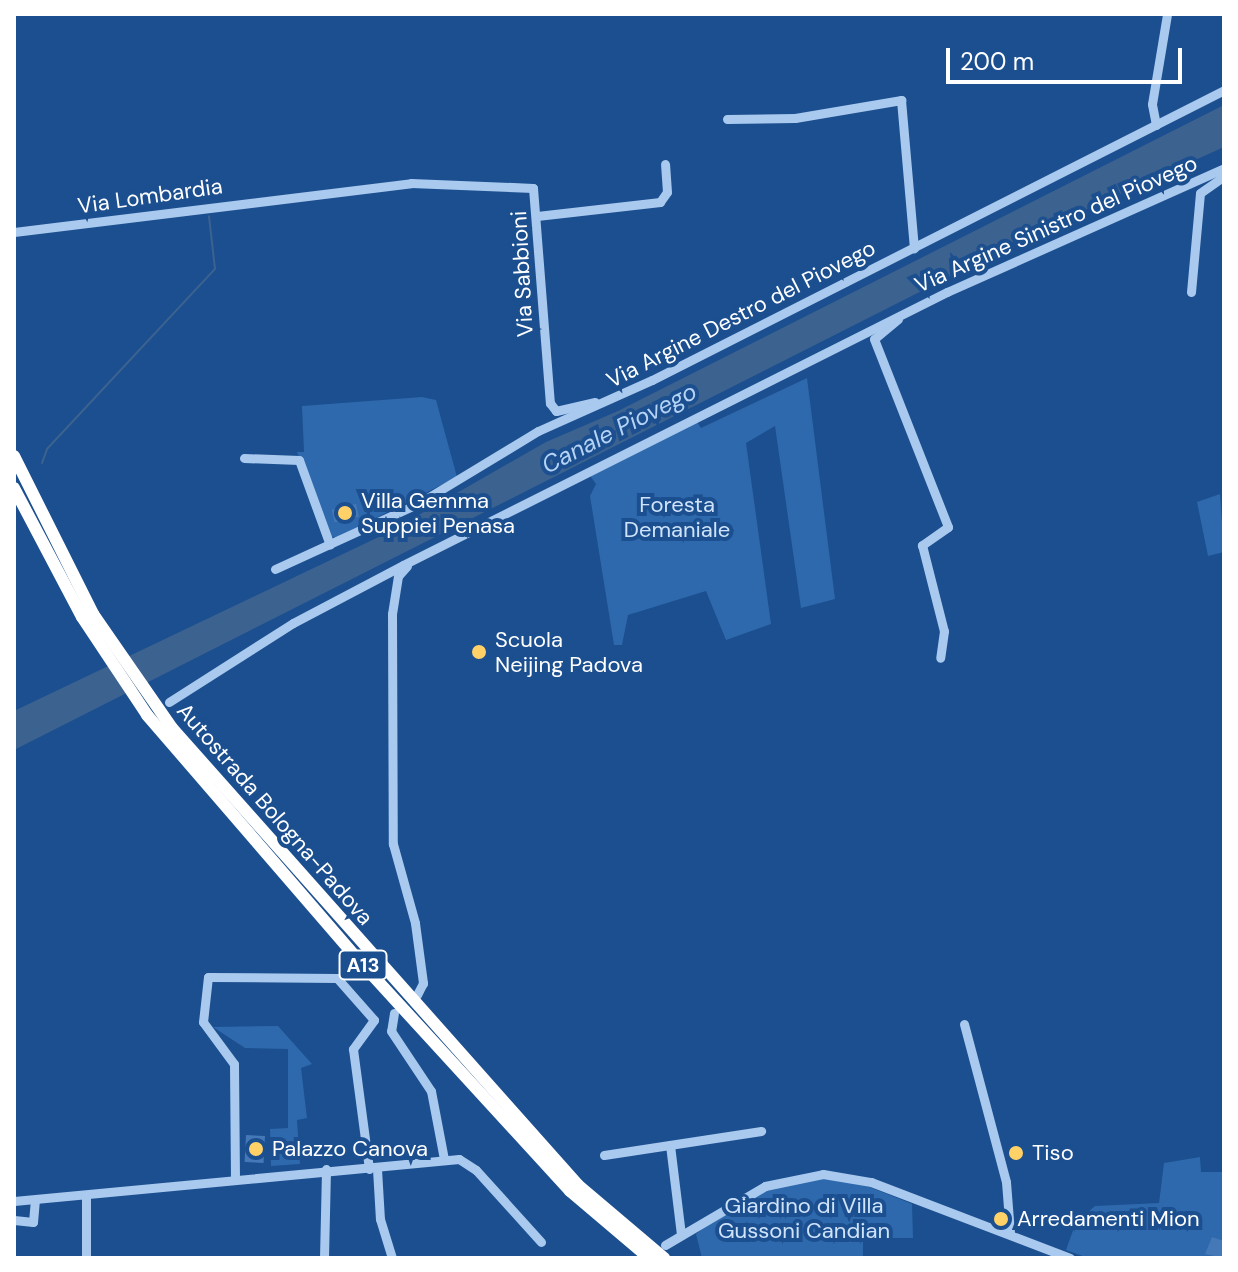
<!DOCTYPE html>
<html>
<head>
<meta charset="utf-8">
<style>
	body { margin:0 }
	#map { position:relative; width:1238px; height:1272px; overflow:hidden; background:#1b4f8f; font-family:"DM Sans",sans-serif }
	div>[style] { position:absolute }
	.green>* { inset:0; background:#2e69ad }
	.water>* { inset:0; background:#3c6290 }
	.stream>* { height:2px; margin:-1px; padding:0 1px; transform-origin:1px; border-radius:1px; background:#3c6290 }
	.building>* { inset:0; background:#4478b7; transform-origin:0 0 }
	.minor>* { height:9px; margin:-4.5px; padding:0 4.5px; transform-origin:4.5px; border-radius:4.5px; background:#a9c9ee }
	.highway>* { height:12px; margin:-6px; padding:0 6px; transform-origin:6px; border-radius:6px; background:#fff }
	.highway-bridge>* { height:12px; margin:-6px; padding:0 6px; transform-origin:6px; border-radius:6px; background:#fff }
	.dots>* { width:22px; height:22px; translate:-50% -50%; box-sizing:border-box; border:4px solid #1b4f8f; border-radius:50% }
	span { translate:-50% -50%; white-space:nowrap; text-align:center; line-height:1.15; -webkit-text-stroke:8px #1b4f8f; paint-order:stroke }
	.shield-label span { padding:2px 6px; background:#1b4f8f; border:2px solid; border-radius:6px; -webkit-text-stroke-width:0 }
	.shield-label { font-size:20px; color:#fff; font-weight:700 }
	.street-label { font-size:22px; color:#fff }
	.poi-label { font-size:22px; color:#fff }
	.left { translate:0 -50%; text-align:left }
	.park-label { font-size:22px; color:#cfe3fa }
	.water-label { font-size:24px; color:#b5d3f5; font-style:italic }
	.frame { position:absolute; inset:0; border:16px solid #fff; pointer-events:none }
	.scale { position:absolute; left:946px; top:48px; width:236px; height:36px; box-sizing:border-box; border:4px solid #fff; border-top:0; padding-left:10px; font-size:24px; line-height:28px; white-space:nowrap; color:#fff; -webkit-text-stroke:6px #1b4f8f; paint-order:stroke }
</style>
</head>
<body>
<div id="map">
	<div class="green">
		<div style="clip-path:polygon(807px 378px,835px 599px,801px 608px,775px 426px,746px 443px,771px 624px,726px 640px,706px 591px,628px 615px,622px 645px,614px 645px,590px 496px,596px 484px,588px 473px,695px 419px,701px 428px)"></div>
		<div style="clip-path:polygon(422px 397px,436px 400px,457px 477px,336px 538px,329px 535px,297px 452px,304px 452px,302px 406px)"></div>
		<div style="clip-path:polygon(1220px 494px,1224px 552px,1208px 556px,1197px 502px)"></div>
		<div style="clip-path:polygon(278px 1026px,312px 1064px,301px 1068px,307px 1118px,297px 1120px,300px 1164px,271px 1166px,270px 1129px,288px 1128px,288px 1049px,245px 1048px,213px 1027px)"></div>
		<div style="clip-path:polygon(1200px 1157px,1201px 1172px,1224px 1172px,1224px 1258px,1088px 1258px,1066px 1250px,1076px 1222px,1095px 1206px,1159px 1203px,1164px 1163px)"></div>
		<div style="clip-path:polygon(823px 1177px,862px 1184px,912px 1204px,913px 1238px,863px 1238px,863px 1258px,702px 1258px,696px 1234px,707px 1225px,773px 1186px)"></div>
	</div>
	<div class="water">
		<div style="clip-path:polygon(1224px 105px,1224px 147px,1050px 226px,14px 750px,14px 711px,387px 533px,546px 442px,618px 411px)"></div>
	</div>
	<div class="stream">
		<div style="left:42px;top:463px;width:15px;rotate:-70deg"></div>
		<div style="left:47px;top:449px;width:246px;rotate:-47deg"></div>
		<div style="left:215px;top:269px;width:53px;rotate:-96.5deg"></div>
	</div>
	<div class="building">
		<div style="left:356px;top:504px;width:13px;height:25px;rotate:77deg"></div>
		<div style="left:246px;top:1135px;width:19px;height:27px;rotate:3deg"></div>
		<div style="clip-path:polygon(1212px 1237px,1224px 1241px,1224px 1258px,1205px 1254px)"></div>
	</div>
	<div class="minor">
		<div style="left:727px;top:119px;width:68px;rotate:-0.8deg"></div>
		<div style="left:795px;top:118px;width:108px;rotate:-9.6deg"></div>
		<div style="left:901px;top:100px;width:149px;rotate:85deg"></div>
		<div style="left:1156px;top:125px;width:21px;rotate:-101deg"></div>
		<div style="left:1152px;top:104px;width:91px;rotate:-80.5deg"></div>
		<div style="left:537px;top:216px;width:124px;rotate:-6.5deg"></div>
		<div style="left:660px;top:202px;width:12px;rotate:-55deg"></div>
		<div style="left:667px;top:192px;width:28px;rotate:-94deg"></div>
		<div style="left:14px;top:232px;width:400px;rotate:-7deg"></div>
		<div style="left:411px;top:183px;width:122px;rotate:2.3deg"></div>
		<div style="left:533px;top:188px;width:216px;rotate:85.5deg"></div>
		<div style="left:550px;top:403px;width:10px;rotate:53deg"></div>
		<div style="left:556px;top:411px;width:40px;rotate:-13deg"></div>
		<div style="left:1191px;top:292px;width:99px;rotate:-84.8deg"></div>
		<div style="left:1200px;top:193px;width:29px;rotate:-35deg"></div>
		<div style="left:898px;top:319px;width:31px;rotate:140deg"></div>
		<div style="left:874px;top:339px;width:202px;rotate:68.5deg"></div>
		<div style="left:948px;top:527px;width:32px;rotate:145deg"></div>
		<div style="left:922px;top:545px;width:89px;rotate:75.7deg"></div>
		<div style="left:944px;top:631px;width:27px;rotate:98deg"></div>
		<div style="left:244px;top:458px;width:55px;rotate:2.1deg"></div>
		<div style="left:299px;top:460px;width:90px;rotate:70deg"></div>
		<div style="left:407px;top:566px;width:13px;rotate:132deg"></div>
		<div style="left:398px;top:576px;width:38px;rotate:99deg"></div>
		<div style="left:392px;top:614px;width:230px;rotate:89.8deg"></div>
		<div style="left:393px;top:844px;width:82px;rotate:74.4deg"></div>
		<div style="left:415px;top:923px;width:61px;rotate:82.4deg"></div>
		<div style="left:423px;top:983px;width:13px;rotate:117deg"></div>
		<div style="left:275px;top:569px;width:158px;rotate:-24.6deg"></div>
		<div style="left:419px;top:503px;width:139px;rotate:-31.2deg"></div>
		<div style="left:538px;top:431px;width:125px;rotate:-24.1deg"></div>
		<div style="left:652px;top:380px;width:641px;rotate:-26.88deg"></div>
		<div style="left:169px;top:702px;width:147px;rotate:-32.5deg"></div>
		<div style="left:293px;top:623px;width:124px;rotate:-27.8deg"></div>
		<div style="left:403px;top:565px;width:609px;rotate:-26.65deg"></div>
		<div style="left:947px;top:292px;width:303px;rotate:-24.1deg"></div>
		<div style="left:394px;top:1013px;width:18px;rotate:99deg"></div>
		<div style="left:391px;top:1031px;width:72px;rotate:56.3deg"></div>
		<div style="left:431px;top:1091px;width:69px;rotate:79.2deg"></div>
		<div style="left:964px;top:1024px;width:163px;rotate:75.1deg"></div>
		<div style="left:1006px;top:1182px;width:51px;rotate:85.5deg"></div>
		<div style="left:670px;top:1145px;width:91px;rotate:83deg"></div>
		<div style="left:604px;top:1155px;width:159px;rotate:-8.7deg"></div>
		<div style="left:377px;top:1169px;width:50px;rotate:86.6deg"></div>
		<div style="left:380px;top:1219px;width:41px;rotate:72.9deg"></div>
		<div style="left:235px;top:1179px;width:115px;rotate:-90.5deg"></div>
		<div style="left:234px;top:1064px;width:52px;rotate:-126.4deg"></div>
		<div style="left:203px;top:1022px;width:45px;rotate:-83.7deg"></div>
		<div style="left:208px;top:977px;width:129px;rotate:0.4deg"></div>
		<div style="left:337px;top:978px;width:56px;rotate:48.6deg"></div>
		<div style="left:374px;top:1020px;width:36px;rotate:126deg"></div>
		<div style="left:353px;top:1049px;width:121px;rotate:82.4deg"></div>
		<div style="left:86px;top:1196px;width:62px;rotate:90deg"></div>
		<div style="left:14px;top:1201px;width:447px;rotate:-5.4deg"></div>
		<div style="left:459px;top:1159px;width:20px;rotate:33deg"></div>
		<div style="left:476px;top:1170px;width:97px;rotate:47.9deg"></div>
		<div style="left:14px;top:1220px;width:19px;rotate:6deg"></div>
		<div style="left:33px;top:1222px;width:22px;rotate:-85deg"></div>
		<div style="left:665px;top:1245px;width:116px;rotate:-30.5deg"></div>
		<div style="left:765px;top:1186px;width:59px;rotate:-11.7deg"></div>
		<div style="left:823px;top:1174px;width:49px;rotate:9.5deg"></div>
		<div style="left:871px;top:1182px;width:213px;rotate:20.9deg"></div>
		<div style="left:324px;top:1258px;width:89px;rotate:-88.7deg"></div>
	</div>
	<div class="highway">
		<div style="left:14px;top:456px;width:177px;rotate:63.4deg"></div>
		<div style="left:93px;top:614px;width:139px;rotate:55.3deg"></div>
		<div style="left:172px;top:728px;width:611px;rotate:48.38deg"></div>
		<div style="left:14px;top:488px;width:146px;rotate:62.2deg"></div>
		<div style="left:82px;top:617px;width:118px;rotate:56.4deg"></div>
		<div style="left:147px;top:715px;width:332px;rotate:49.2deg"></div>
		<div style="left:364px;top:966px;width:305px;rotate:47.5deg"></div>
	</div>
	<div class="highway-bridge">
		<div style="left:578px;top:1185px;width:113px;rotate:40.3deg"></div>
		<div style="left:570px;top:1191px;width:104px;rotate:40.3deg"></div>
	</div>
	<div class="dots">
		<div style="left:345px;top:513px;background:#ffd166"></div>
		<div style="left:479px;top:652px;background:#ffd166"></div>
		<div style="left:256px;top:1149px;background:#ffd166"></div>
		<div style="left:1016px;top:1153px;background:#ffd166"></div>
		<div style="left:1001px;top:1219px;background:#ffd166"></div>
	</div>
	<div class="shield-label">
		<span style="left:363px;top:965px">A13</span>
	</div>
	<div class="street-label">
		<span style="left:150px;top:196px;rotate:-8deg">Via Lombardia</span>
		<span style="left:1056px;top:224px;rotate:-24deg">Via Argine Sinistro del Piovego</span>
		<span style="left:522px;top:274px;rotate:-93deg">Via Sabbioni</span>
		<span style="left:741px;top:314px;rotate:-27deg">Via Argine Destro del Piovego</span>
		<span style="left:275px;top:814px;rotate:49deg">Autostrada Bologna-Padova</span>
	</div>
	<div class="poi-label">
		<span class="left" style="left:361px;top:513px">Villa Gemma<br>Suppiei Penasa</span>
		<span class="left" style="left:495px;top:652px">Scuola<br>Neijing Padova</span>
		<span class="left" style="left:272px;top:1149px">Palazzo Canova</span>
		<span class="left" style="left:1032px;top:1153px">Tiso</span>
		<span class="left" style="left:1017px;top:1219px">Arredamenti Mion</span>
	</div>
	<div class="park-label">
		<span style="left:677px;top:517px">Foresta<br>Demaniale</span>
		<span style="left:804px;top:1218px">Giardino di Villa<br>Gussoni Candian</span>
	</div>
	<div class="water-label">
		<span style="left:619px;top:428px;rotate:-27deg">Canale Piovego</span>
	</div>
	<div class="frame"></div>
	<div class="scale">200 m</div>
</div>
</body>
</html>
